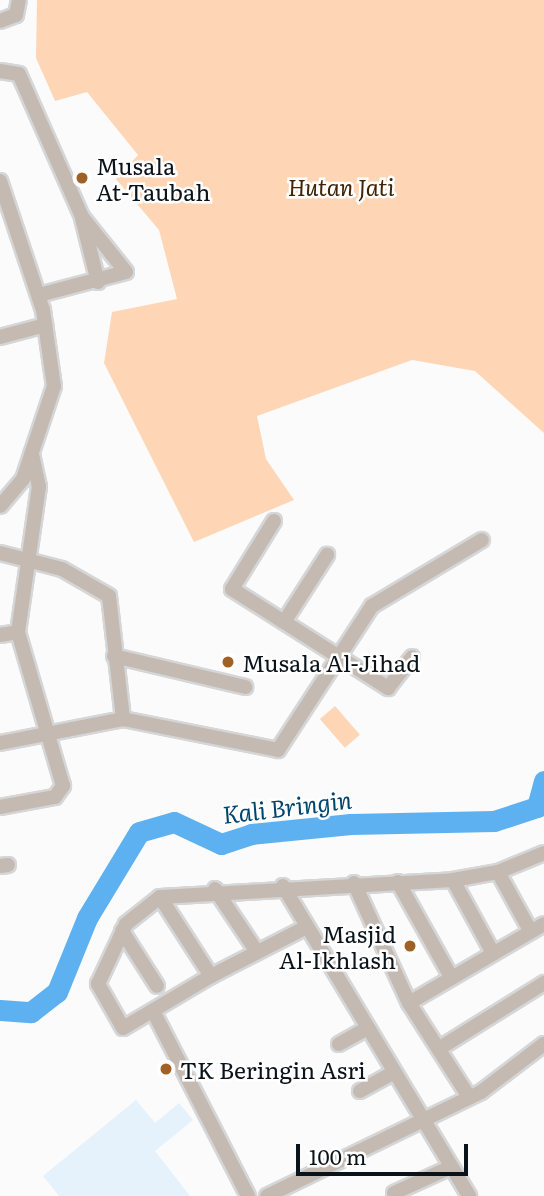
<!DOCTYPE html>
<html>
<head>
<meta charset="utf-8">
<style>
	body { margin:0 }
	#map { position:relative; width:544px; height:1196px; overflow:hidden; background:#fbfbfb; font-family:Literata,serif }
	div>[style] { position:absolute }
	.built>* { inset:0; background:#e5f1fb }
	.green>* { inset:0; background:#fed6b6; transform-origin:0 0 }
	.river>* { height:21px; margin:-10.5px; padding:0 10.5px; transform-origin:10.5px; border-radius:10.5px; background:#5eb1f1 }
	.roads { filter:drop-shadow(2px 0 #d5d6d7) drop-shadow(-2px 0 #d5d6d7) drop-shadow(0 2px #d5d6d7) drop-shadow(0 -2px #d5d6d7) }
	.minor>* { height:14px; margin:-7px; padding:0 7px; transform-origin:7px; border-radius:7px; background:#c4bab2 }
	.dots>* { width:19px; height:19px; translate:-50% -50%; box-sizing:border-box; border:4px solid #fff; border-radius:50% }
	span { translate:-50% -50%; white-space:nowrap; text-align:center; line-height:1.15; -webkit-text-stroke:5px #fff; paint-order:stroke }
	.poi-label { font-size:23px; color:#0b131a }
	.left { translate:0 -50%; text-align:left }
	.right { translate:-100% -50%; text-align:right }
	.park-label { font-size:23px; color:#402204; font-style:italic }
	.water-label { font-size:24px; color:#01456e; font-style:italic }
	.scale { position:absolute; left:296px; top:1144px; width:172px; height:32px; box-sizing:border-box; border:4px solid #0b131a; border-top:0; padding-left:9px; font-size:21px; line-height:24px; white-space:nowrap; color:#0b131a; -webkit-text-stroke:5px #fff; paint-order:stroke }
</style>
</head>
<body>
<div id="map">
	<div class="built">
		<div style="clip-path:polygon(136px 1100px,155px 1123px,179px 1103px,193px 1120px,155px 1151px,190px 1196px,59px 1196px,43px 1176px)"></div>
	</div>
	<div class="green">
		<div style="clip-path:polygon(37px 0,544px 0,544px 433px,475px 371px,412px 360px,257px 416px,266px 459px,294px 500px,194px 542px,104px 363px,112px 312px,177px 299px,159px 230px,116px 179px,138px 155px,87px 92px,55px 101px,36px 58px)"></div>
		<div style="left:335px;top:706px;width:38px;height:20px;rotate:49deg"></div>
	</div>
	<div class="river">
		<div style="left:0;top:1010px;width:31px;rotate:4deg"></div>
		<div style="left:31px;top:1012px;width:33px;rotate:-38deg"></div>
		<div style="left:57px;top:992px;width:80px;rotate:-67.9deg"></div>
		<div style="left:87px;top:918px;width:100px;rotate:-58.8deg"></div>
		<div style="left:139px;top:832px;width:36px;rotate:-16deg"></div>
		<div style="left:174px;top:822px;width:52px;rotate:25.1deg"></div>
		<div style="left:221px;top:844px;width:32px;rotate:-18deg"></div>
		<div style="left:251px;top:834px;width:100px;rotate:-5.7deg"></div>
		<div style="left:351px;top:824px;width:143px;rotate:-1.2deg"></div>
		<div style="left:494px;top:821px;width:45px;rotate:-18deg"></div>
		<div style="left:537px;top:807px;width:27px;rotate:-75deg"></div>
	</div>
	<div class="roads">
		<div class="minor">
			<div style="left:0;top:21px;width:17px;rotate:-21deg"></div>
			<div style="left:16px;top:15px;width:15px;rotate:-79deg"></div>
			<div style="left:0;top:71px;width:19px;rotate:9deg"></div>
			<div style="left:19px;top:74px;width:156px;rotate:66.2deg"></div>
			<div style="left:82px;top:217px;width:70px;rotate:51.3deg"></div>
			<div style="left:126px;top:272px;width:90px;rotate:165.2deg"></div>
			<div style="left:0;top:181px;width:136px;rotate:71.6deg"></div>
			<div style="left:43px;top:310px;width:77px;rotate:81.8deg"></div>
			<div style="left:54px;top:386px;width:98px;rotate:108.4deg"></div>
			<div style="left:23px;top:479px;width:35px;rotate:130deg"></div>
			<div style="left:82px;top:218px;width:66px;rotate:76deg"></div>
			<div style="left:0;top:337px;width:47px;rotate:-14.9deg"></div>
			<div style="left:274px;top:521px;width:80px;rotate:121.7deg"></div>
			<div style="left:232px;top:589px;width:185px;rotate:32.4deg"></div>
			<div style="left:388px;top:688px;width:39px;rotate:-52deg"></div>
			<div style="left:0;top:553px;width:64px;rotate:14.5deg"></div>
			<div style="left:62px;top:569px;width:54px;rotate:29.9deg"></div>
			<div style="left:109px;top:596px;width:124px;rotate:83.5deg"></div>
			<div style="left:284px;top:622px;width:80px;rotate:-57.3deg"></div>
			<div style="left:0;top:635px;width:18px;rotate:-9deg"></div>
			<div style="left:114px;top:656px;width:135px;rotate:13.3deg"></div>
			<div style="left:0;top:743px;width:125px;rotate:-11deg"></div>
			<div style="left:123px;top:719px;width:158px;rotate:11.3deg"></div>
			<div style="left:278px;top:750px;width:172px;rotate:-56.9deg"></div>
			<div style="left:372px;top:606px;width:128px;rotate:-31deg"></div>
			<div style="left:0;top:807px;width:56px;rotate:-10.3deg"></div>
			<div style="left:55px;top:797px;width:14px;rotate:-54deg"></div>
			<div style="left:63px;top:786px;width:160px;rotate:-106.3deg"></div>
			<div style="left:18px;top:632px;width:147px;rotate:-81.8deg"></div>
			<div style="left:39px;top:487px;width:35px;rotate:-102deg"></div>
			<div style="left:0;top:866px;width:8px;rotate:-7deg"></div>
			<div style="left:498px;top:872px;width:68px;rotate:61.2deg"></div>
			<div style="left:453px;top:880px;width:83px;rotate:61.3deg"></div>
			<div style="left:398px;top:882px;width:109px;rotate:60.8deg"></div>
			<div style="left:354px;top:883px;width:132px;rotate:65.4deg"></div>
			<div style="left:409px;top:1003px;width:112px;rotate:57.4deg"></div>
			<div style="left:283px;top:886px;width:362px;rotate:59deg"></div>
			<div style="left:215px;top:889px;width:76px;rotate:56.3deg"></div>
			<div style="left:160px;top:897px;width:94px;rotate:57.2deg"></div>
			<div style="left:211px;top:976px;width:103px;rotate:-27.1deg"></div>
			<div style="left:122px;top:931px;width:65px;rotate:57.5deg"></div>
			<div style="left:211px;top:976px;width:102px;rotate:149.4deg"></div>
			<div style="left:123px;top:1028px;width:51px;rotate:-119.6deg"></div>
			<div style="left:98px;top:984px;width:66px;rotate:-65deg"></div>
			<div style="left:126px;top:924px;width:43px;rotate:-38.5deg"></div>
			<div style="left:160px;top:897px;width:293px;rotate:-3.3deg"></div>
			<div style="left:453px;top:880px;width:46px;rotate:-10.1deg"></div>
			<div style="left:498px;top:872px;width:50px;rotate:-22.4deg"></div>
			<div style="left:409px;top:1003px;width:156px;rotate:-30.3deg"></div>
			<div style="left:154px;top:1013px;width:206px;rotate:62.8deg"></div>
			<div style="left:339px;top:1044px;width:29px;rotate:-29deg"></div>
			<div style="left:440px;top:1048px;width:123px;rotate:-32deg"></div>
			<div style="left:360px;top:1091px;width:35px;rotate:-29deg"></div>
			<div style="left:394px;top:1193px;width:63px;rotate:-24.5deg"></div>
			<div style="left:267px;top:1196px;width:238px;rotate:-25.9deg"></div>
			<div style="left:481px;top:1092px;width:79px;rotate:-37.3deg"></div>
		</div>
	</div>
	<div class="dots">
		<div style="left:82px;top:178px;background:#9f6126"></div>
		<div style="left:228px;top:662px;background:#9f6126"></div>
		<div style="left:410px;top:946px;background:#9f6126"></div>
		<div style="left:166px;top:1069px;background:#9f6126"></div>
	</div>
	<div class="poi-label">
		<span class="left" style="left:96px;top:178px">Musala<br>At-Taubah</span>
		<span class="left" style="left:242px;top:662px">Musala Al-Jihad</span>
		<span class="right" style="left:396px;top:946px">Masjid<br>Al-Ikhlash</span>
		<span class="left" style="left:180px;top:1069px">TK Beringin Asri</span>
	</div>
	<div class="park-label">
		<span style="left:341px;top:186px">Hutan Jati</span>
	</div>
	<div class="water-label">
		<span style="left:287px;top:806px;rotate:-7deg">Kali Bringin</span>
	</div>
	<div class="scale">100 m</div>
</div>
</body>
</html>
